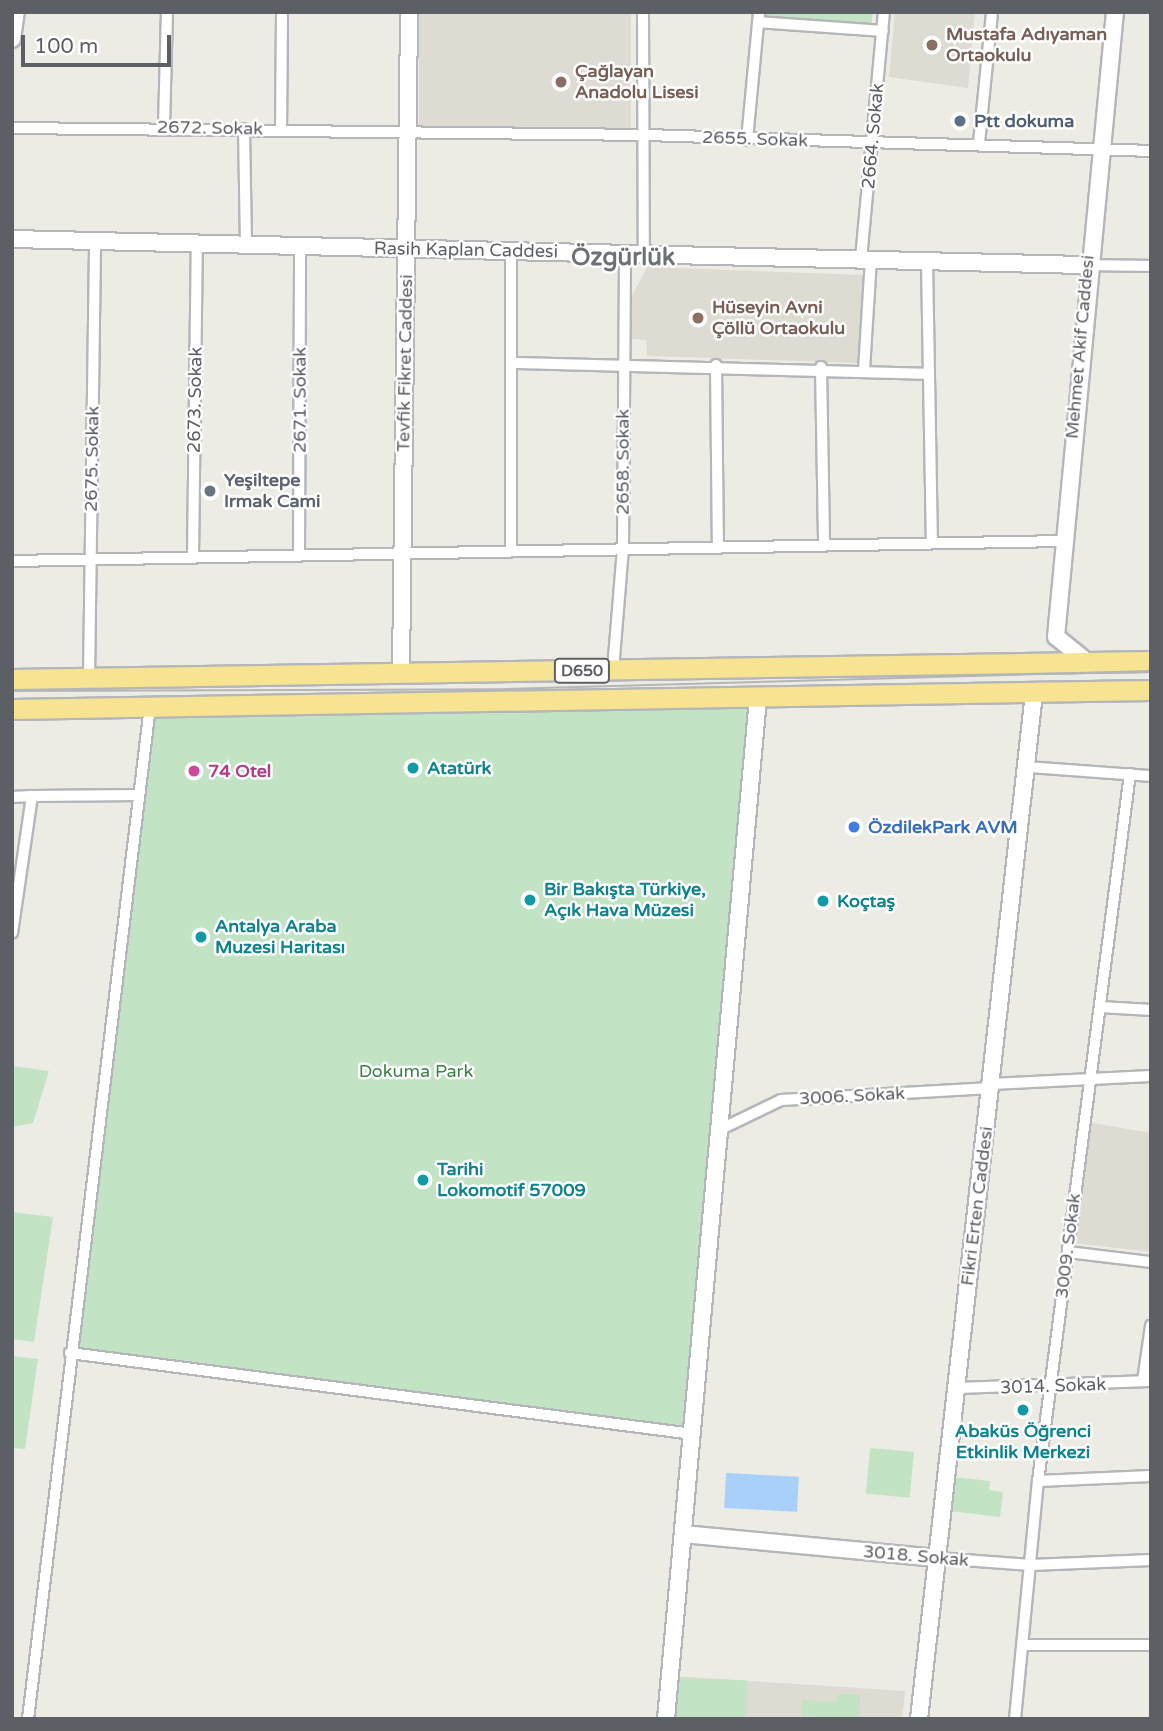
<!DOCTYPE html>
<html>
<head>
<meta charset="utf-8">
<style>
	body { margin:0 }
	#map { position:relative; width:1163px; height:1731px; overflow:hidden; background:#edece4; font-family:"Varela Round",sans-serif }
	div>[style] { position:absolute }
	.education>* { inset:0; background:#dddbd2; transform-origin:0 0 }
	.green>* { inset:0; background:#c2e3c4; transform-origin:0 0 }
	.water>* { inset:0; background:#a8d0f9; transform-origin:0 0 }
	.roads { filter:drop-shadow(2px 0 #b4b6ba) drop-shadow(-2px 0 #b4b6ba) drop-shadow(0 2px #b4b6ba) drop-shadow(0 -2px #b4b6ba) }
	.street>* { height:10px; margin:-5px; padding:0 5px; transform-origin:5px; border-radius:5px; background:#fff }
	.secondary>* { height:16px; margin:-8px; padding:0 8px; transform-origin:8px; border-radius:8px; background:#fff }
	.highway>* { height:19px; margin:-9.5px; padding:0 9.5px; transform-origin:9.5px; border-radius:9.5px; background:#f6e492 }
	.tram>* { height:2px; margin:-1px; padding:0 1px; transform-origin:1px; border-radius:1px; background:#b4b5b5 }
	.dots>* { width:19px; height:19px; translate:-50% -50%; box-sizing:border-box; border:4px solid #fff; border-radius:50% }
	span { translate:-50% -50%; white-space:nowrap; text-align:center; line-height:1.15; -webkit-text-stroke:5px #fff; paint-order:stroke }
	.shield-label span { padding:2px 5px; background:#fff; border:2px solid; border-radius:5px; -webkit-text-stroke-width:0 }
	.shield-label { font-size:16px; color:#5c5f63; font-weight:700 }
	.education-label { font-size:18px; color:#785e54; font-weight:700 }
	.left { translate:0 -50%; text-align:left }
	.service-label { font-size:18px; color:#4e5e75; font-weight:700 }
	.street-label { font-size:18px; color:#5c5f63 }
	.worship-label { font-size:18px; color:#5b616d; font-weight:700 }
	.culture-label { font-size:18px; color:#0d838f; font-weight:700 }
	.hotel-label { font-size:18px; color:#b23c85; font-weight:700 }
	.shop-label { font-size:18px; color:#366cbe; font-weight:700 }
	.park-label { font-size:18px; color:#3b8344 }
	.district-label { font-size:24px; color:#6d7075; font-weight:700 }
	.frame { position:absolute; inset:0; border:14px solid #5c5f63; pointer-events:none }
	.scale { position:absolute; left:21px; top:35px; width:150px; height:32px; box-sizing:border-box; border:4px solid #5c5f63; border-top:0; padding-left:9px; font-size:21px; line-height:24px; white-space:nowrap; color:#5c5f63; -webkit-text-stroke:5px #fff; paint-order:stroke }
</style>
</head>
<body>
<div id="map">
	<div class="education">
		<div style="left:419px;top:12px;width:212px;height:117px"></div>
		<div style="clip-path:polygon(895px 12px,975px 12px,968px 88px,889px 77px)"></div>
		<div style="clip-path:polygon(647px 267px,864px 275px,857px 363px,647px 356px,646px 340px,631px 339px,631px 298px)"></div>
		<div style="clip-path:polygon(1092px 1123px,1151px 1133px,1151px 1252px,1074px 1243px)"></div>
		<div style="clip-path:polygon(675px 1676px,905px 1691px,902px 1719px,673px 1719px)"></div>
	</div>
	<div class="green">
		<div style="clip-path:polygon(766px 12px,873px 12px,871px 27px,766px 18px)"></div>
		<div style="clip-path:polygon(758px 699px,693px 1434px,70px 1353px,150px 707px)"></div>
		<div style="clip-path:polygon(12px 1066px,49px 1071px,33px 1123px,12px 1127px)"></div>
		<div style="clip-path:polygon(12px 1212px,53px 1217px,34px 1342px,12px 1339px)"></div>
		<div style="clip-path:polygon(12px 1356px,38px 1359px,25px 1449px,12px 1448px)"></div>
		<div style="left:870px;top:1448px;width:44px;height:46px;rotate:5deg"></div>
		<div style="clip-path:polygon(954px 1477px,990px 1481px,989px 1490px,1003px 1492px,1000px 1517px,950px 1511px)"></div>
		<div style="left:677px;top:1678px;width:70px;height:41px;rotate:2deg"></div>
		<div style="clip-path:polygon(838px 1694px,860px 1695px,859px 1719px,801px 1716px,802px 1700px,837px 1702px)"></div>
	</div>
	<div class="water">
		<div style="left:726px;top:1473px;width:73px;height:35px;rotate:3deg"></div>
	</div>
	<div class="roads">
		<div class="street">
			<div style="left:643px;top:12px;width:241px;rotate:89.8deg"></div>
			<div style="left:758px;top:22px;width:125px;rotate:4.1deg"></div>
			<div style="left:164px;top:126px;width:114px;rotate:-88.5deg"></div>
			<div style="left:12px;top:128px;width:634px;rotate:0.63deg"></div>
			<div style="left:646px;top:135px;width:505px;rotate:1.81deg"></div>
			<div style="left:244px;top:129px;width:115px;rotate:89deg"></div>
			<div style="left:281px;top:130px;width:118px;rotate:-89.5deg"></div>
			<div style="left:747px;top:140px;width:129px;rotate:-84.6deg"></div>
			<div style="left:979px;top:143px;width:132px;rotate:-84.3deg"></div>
			<div style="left:861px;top:259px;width:248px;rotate:-84.7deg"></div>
			<div style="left:927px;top:261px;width:281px;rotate:89deg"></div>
			<div style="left:1087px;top:265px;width:64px;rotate:0.9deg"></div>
			<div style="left:513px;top:363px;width:416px;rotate:1.5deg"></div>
			<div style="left:716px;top:365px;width:181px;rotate:89.4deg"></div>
			<div style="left:821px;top:367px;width:177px;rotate:89deg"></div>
			<div style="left:864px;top:370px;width:110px;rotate:-86.4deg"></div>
			<div style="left:511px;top:550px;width:299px;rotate:-90deg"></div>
			<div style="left:299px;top:554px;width:308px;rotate:-89.8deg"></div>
			<div style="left:193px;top:557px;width:314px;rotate:-89.3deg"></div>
			<div style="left:12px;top:561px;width:1050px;rotate:-1.09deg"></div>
			<div style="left:613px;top:670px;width:122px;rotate:-85.3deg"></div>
			<div style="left:623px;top:548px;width:294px;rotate:-89.6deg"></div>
			<div style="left:89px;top:678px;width:437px;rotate:-89.2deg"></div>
			<div style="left:1028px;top:767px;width:123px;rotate:4.2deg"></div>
			<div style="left:32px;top:796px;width:106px;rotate:-0.5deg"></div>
			<div style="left:12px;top:797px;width:20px;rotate:-3deg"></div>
			<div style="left:32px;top:796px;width:138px;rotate:98.3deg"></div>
			<div style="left:1101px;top:1007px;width:50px;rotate:3.4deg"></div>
			<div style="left:992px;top:1084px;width:159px;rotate:-2.9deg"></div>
			<div style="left:719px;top:1130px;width:69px;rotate:-25.8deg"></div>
			<div style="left:781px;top:1100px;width:210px;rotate:-3.3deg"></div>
			<div style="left:1068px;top:1252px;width:84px;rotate:6.9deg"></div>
			<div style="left:70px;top:1353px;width:628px;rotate:7.41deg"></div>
			<div style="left:1143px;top:1381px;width:56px;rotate:-81.7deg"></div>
			<div style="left:956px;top:1388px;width:195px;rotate:-2.1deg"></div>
			<div style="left:1038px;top:1481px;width:113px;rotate:-2.5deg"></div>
			<div style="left:937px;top:1558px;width:94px;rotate:4.3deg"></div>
			<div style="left:1031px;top:1565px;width:120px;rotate:-2.4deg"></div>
			<div style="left:1024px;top:1645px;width:127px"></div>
			<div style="left:28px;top:1719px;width:1019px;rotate:-83.13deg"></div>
			<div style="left:1015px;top:1719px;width:239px;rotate:-84.5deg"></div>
			<div style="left:1038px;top:1481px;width:713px;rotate:-82.59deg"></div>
		</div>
		<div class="secondary">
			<div style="left:12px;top:39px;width:27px;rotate:-82deg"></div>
			<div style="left:12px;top:239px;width:1075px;rotate:1.39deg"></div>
			<div style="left:1086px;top:661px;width:38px;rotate:-141deg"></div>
			<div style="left:1056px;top:637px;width:628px;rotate:-84.61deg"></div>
			<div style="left:401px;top:671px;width:659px;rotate:-89.3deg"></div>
			<div style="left:683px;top:1534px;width:255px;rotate:5.4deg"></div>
			<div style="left:666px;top:1719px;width:1024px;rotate:-84.85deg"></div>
			<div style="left:919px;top:1719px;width:1032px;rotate:-83.6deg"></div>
		</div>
		<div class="highway">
			<div style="left:12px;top:679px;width:1139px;rotate:-0.91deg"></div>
			<div style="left:12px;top:709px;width:1139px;rotate:-0.96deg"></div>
		</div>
	</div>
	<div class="tram">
		<div style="left:12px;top:691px;width:494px;rotate:-0.2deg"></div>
		<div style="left:506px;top:689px;width:645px;rotate:-1.6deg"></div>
	</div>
	<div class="dots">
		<div style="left:932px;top:45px;background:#8d6e63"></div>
		<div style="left:561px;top:82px;background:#8d6e63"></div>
		<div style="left:960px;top:121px;background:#5c6f8a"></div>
		<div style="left:698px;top:318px;background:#8d6e63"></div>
		<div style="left:210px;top:491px;background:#6b7280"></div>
		<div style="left:413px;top:768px;background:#0f9aa8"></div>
		<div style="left:194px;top:771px;background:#d1479c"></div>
		<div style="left:854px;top:827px;background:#3f7fe0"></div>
		<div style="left:530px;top:900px;background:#0f9aa8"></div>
		<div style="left:823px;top:901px;background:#0f9aa8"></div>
		<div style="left:201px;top:937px;background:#0f9aa8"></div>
		<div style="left:423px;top:1180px;background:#0f9aa8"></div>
		<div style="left:1023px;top:1410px;background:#0f9aa8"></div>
	</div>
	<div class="shield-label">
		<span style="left:582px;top:671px">D650</span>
	</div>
	<div class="education-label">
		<span class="left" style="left:946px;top:45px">Mustafa Adıyaman<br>Ortaokulu</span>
		<span class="left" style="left:575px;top:82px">Çağlayan<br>Anadolu Lisesi</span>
		<span class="left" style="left:712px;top:318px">Hüseyin Avni<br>Çöllü Ortaokulu</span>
	</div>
	<div class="service-label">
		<span class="left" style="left:974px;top:121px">Ptt dokuma</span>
	</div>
	<div class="street-label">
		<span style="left:210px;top:128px;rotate:1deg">2672. Sokak</span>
		<span style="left:873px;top:136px;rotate:-85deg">2664. Sokak</span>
		<span style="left:755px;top:139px;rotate:2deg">2655. Sokak</span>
		<span style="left:466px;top:250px;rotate:1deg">Rasih Kaplan Caddesi</span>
		<span style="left:1080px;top:347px;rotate:-85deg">Mehmet Akif Caddesi</span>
		<span style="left:405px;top:363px;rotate:-89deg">Tevfik Fikret Caddesi</span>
		<span style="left:195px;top:400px;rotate:-89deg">2673. Sokak</span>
		<span style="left:300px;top:400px;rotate:-90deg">2671. Sokak</span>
		<span style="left:92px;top:459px;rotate:-89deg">2675. Sokak</span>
		<span style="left:623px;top:462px;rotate:-90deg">2658. Sokak</span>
		<span style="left:852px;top:1096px;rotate:-3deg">3006. Sokak</span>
		<span style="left:977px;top:1206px;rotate:-83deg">Fikri Erten Caddesi</span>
		<span style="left:1068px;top:1246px;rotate:-83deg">3009. Sokak</span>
		<span style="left:1053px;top:1386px;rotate:-2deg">3014. Sokak</span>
		<span style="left:916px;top:1556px;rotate:5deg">3018. Sokak</span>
	</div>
	<div class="worship-label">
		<span class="left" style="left:224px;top:491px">Yeşiltepe<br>Irmak Cami</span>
	</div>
	<div class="culture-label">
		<span class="left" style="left:427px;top:768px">Atatürk</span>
		<span class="left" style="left:544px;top:900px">Bir Bakışta Türkiye,<br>Açık Hava Müzesi</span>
		<span class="left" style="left:837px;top:901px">Koçtaş</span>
		<span class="left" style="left:215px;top:937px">Antalya Araba<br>Muzesi Haritası</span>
		<span class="left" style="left:437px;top:1180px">Tarihi<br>Lokomotif 57009</span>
		<span style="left:1023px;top:1442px">Abaküs Öğrenci<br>Etkinlik Merkezi</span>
	</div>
	<div class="hotel-label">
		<span class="left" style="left:208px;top:771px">74 Otel</span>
	</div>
	<div class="shop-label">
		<span class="left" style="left:868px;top:827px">ÖzdilekPark AVM</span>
	</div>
	<div class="park-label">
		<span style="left:416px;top:1071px">Dokuma Park</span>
	</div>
	<div class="district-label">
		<span style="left:623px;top:258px">Özgürlük</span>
	</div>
	<div class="frame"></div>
	<div class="scale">100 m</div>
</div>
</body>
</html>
